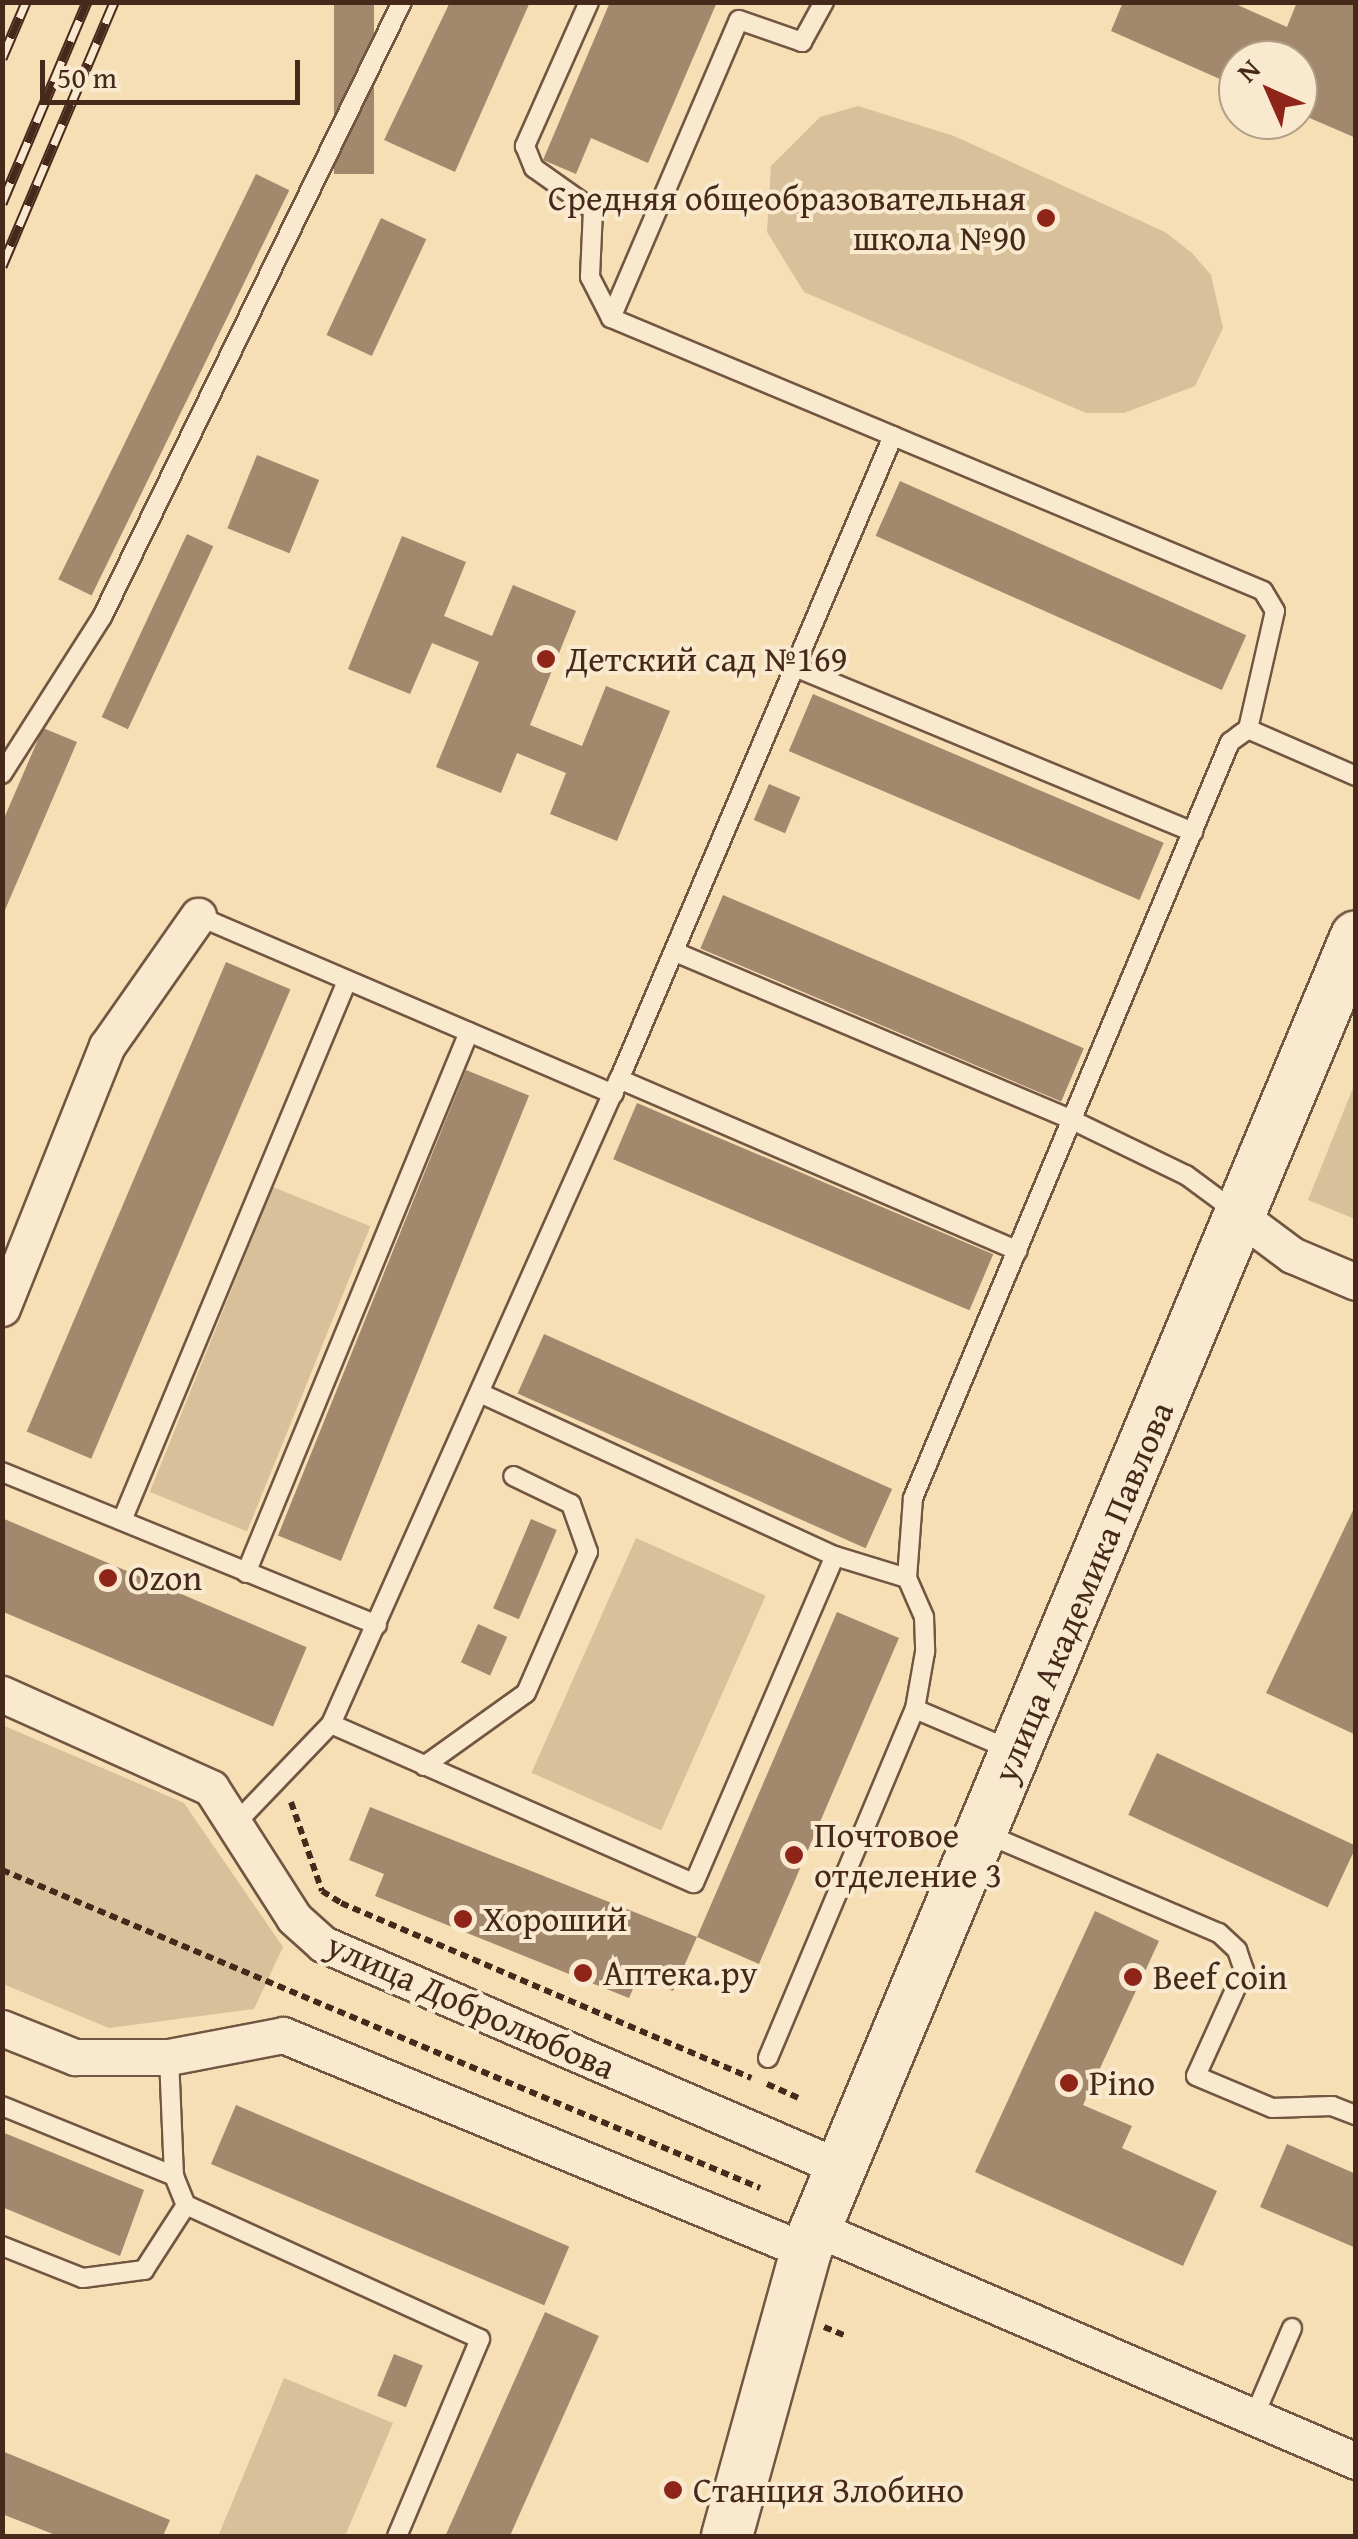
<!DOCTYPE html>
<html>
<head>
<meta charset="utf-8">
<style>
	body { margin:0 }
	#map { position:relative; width:1358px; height:2539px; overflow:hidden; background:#f6dfb5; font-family:"Gentium Book Plus",serif }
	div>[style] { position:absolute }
	.green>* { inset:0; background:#d8c09b; transform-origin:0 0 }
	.building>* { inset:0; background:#a2886c; transform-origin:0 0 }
	.path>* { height:6px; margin-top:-3px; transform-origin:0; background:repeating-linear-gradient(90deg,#47291c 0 8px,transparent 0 13px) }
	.roads { filter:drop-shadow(2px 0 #735642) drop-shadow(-2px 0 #735642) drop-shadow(0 2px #735642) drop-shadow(0 -2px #735642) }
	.lane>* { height:18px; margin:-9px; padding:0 9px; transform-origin:9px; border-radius:9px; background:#f9eacf }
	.street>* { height:35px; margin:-17.5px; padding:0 17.5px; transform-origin:17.5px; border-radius:17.5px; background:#f9eacf }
	.secondary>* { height:50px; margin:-25px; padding:0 25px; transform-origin:25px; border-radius:25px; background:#f9eacf }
	.rail>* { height:11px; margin-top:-5.5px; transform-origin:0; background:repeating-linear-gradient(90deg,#f9eacf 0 22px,#47291c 0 44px); box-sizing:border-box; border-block:2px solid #47291c }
	.dots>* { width:28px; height:28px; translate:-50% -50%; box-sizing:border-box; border:5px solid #f9eacf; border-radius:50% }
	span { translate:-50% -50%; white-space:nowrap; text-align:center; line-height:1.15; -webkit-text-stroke:8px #f9eacf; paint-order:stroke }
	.poi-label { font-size:35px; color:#47291c }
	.right { translate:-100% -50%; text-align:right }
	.left { translate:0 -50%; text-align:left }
	.street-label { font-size:35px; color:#47291c }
	.frame { position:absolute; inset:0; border:5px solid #47291c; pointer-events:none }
	.north { position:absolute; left:1218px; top:40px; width:100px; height:100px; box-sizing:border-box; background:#f9eacf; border:2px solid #b29d87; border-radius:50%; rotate:315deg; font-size:28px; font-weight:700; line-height:40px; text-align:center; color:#47291c }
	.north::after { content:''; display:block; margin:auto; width:35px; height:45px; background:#8f2418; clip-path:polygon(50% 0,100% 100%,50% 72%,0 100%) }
	.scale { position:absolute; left:40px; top:60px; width:260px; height:45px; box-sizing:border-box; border:5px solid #47291c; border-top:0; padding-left:12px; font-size:30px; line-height:35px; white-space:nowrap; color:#47291c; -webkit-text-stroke:8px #f9eacf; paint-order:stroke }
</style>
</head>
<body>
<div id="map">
	<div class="green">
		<div style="clip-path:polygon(858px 106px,954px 136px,1165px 232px,1192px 253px,1211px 275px,1223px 328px,1195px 386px,1124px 413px,1086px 413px,804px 292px,767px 232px,771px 166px,820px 117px)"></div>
		<div style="clip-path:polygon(1355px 1083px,1355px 1219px,1308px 1200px)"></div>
		<div style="left:273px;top:1187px;width:105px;height:329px;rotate:22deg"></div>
		<div style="left:636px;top:1538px;width:142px;height:257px;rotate:24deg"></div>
		<div style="clip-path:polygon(2px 1725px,184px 1803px,283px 1947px,254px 2009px,109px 2028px,3px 1984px)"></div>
		<div style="clip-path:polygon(284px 2378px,393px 2423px,345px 2536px,219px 2534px)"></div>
	</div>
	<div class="building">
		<div style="left:334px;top:2px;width:40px;height:172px"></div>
		<div style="clip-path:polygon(450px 2px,530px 2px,455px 172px,384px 140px)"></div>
		<div style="clip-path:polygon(610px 2px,717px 2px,648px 163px,591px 138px,576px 174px,543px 160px)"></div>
		<div style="clip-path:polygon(1123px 2px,1231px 2px,1287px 27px,1297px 2px,1356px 2px,1356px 138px,1298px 113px,1298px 60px,1238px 60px,1238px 87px,1111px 31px)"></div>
		<div style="left:256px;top:174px;width:37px;height:451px;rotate:26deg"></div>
		<div style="left:381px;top:218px;width:50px;height:129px;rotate:25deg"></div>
		<div style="left:257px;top:455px;width:67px;height:79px;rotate:22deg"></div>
		<div style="left:900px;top:481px;width:379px;height:60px;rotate:24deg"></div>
		<div style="left:187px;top:534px;width:29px;height:202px;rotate:25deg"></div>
		<div style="clip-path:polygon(402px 536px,466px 562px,444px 616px,492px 636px,513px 585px,576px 611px,530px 725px,582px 746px,606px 686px,670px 711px,617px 841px,550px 814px,566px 773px,517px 753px,501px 793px,436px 767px,479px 662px,432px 643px,410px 694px,348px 669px)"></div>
		<div style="left:813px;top:694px;width:381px;height:62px;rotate:23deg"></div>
		<div style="clip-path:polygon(43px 728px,77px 742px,2px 917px,2px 823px)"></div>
		<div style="left:769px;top:784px;width:34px;height:39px;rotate:23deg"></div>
		<div style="left:723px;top:895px;width:392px;height:58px;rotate:23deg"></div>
		<div style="left:226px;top:962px;width:70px;height:510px;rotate:23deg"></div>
		<div style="left:466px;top:1070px;width:68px;height:502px;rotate:22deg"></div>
		<div style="left:637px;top:1103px;width:387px;height:61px;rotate:23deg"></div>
		<div style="left:544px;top:1334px;width:381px;height:65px;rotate:24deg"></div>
		<div style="clip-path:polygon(1356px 1504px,1356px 1735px,1266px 1693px)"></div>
		<div style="left:2px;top:1518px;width:331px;height:86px;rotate:23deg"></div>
		<div style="left:531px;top:1519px;width:28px;height:97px;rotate:23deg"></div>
		<div style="clip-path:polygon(837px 1612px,899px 1638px,759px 1964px,697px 1937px,673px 1991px,638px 1977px,629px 1998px,375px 1896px,384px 1874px,349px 1860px,370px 1807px,697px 1937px)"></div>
		<div style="left:478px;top:1624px;width:32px;height:42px;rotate:24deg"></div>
		<div style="left:1157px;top:1753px;width:220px;height:68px;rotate:25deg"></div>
		<div style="clip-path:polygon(1095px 1911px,1159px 1941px,1083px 2105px,1132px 2126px,1122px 2148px,1217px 2191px,1183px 2266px,975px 2172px)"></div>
		<div style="left:236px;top:2105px;width:362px;height:64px;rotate:23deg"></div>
		<div style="clip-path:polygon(2px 2132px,144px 2190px,120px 2256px,2px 2207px)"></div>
		<div style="clip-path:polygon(1287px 2144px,1356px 2174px,1356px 2248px,1260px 2207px)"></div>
		<div style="left:545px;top:2312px;width:59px;height:244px;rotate:24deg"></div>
		<div style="left:394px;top:2354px;width:31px;height:45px;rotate:22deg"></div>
		<div style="clip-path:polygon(2px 2451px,170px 2520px,163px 2536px,58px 2536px,2px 2514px)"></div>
	</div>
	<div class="path">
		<div style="left:291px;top:1802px;width:94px;rotate:70.8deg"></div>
		<div style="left:322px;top:1891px;width:22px;rotate:32deg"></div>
		<div style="left:341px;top:1903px;width:446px;rotate:23.1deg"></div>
		<div style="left:2px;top:1870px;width:822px;rotate:22.76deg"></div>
		<div style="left:767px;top:2084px;width:34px;rotate:24deg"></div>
		<div style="left:824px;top:2327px;width:24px;rotate:22deg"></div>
	</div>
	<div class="roads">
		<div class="lane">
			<div style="left:589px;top:2px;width:158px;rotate:114deg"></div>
			<div style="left:525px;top:146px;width:24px;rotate:68deg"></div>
			<div style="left:534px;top:168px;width:72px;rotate:35.4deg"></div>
			<div style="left:593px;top:210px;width:67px;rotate:92.6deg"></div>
			<div style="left:590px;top:277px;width:46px;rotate:62.9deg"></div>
			<div style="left:611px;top:318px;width:306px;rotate:22.7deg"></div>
			<div style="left:611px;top:318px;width:324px;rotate:-66.8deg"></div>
			<div style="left:739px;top:20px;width:67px;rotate:19.2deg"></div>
			<div style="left:802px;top:42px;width:46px;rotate:-61.2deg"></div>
			<div style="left:797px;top:668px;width:429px;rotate:22.5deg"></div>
			<div style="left:1238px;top:736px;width:12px;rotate:-35deg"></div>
			<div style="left:1248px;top:729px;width:118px;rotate:23.5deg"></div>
			<div style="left:2px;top:774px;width:186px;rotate:-57.5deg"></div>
			<div style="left:102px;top:617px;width:684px;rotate:-64deg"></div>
			<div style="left:198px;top:916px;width:452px;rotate:23.2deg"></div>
			<div style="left:613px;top:1094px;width:715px;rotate:-66.95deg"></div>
			<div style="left:893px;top:436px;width:401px;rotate:22.7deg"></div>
			<div style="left:1263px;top:591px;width:23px;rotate:59deg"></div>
			<div style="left:1275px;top:611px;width:121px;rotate:102.9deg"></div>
			<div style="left:1248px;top:729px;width:22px;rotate:144deg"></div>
			<div style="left:1230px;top:742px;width:820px;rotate:112.75deg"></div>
			<div style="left:913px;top:1498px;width:80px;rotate:94.3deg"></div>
			<div style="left:907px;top:1578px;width:43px;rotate:66.4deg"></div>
			<div style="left:924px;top:1617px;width:35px;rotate:88deg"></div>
			<div style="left:925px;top:1652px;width:58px;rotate:100deg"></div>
			<div style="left:915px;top:1709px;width:104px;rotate:23.1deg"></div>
			<div style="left:675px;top:952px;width:431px;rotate:22.9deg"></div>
			<div style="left:1072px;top:1120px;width:127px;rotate:25.8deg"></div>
			<div style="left:1186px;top:1175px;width:62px;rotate:36.5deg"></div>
			<div style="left:480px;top:1393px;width:391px;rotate:24.7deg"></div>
			<div style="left:835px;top:1556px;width:75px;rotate:17deg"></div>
			<div style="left:2px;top:1472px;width:405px;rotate:22.2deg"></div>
			<div style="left:123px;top:1518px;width:582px;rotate:-67.36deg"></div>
			<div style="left:246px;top:1573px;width:585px;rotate:-67.6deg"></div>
			<div style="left:331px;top:1724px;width:396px;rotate:23.7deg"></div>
			<div style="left:694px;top:1883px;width:356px;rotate:-66.7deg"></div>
			<div style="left:424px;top:1766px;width:125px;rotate:-35.6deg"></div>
			<div style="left:526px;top:1693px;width:154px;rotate:-66.3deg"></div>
			<div style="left:588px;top:1552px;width:51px;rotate:-109.5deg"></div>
			<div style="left:571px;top:1504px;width:64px;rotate:-154.2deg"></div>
			<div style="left:236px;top:1823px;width:137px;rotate:-46.2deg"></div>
			<div style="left:331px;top:1724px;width:706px;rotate:-65.94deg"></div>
			<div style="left:619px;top:1079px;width:434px;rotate:23.3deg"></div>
			<div style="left:984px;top:1833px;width:255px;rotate:23.1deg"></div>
			<div style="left:1219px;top:1933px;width:25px;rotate:43deg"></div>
			<div style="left:1237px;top:1950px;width:21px;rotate:71deg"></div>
			<div style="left:1244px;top:1970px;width:116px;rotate:114.4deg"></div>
			<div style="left:1196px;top:2076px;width:82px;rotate:22.8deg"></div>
			<div style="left:1272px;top:2108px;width:60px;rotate:-1.9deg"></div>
			<div style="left:1332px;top:2106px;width:26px;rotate:21deg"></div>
			<div style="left:169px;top:2057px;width:119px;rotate:87.6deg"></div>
			<div style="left:174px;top:2176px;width:31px;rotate:68deg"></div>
			<div style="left:186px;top:2205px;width:323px;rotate:24.5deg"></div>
			<div style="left:480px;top:2339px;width:214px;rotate:112.8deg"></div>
			<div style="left:768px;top:2058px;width:379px;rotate:-67.2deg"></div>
			<div style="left:2px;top:2106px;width:186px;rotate:22.1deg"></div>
			<div style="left:2px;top:2246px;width:87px;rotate:21.6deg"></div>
			<div style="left:83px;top:2278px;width:62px;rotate:-7.5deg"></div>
			<div style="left:144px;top:2270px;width:77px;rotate:-57.1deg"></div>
			<div style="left:1253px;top:2419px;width:99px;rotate:-66.8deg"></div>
		</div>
		<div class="street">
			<div style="left:1241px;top:1217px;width:64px;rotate:36.7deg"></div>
			<div style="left:1292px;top:1255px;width:69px;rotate:22.9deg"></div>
			<div style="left:2px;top:1308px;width:282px;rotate:-68.2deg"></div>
			<div style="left:107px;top:1046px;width:159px;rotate:-55deg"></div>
			<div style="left:2px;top:1694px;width:229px;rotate:24.2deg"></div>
			<div style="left:211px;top:1788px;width:154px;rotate:57.4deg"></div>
			<div style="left:294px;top:1918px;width:39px;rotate:42deg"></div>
			<div style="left:323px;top:1944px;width:562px;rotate:23.37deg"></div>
			<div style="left:2px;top:2028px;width:79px;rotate:21.7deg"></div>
			<div style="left:75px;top:2057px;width:94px"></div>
			<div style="left:169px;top:2057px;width:116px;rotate:-10.9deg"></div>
			<div style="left:283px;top:2035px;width:566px;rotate:22.44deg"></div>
			<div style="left:815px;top:2228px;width:589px;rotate:23.3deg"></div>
		</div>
		<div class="secondary">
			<div style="left:727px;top:2536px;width:296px;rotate:-74.5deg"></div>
			<div style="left:806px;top:2251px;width:1425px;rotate:-67.3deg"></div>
		</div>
	</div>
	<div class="rail">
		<div style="left:2px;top:58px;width:61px;rotate:-66.8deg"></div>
		<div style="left:2px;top:203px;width:218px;rotate:-67.1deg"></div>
		<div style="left:2px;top:266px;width:287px;rotate:-67deg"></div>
	</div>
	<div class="dots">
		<div style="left:1046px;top:218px;background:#8f2418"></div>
		<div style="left:546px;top:659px;background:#8f2418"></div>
		<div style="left:108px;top:1578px;background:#8f2418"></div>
		<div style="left:794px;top:1855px;background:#8f2418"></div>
		<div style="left:463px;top:1919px;background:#8f2418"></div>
		<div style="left:583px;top:1973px;background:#8f2418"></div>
		<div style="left:1133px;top:1977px;background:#8f2418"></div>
		<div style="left:1069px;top:2083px;background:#8f2418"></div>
		<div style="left:673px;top:2490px;background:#8f2418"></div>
	</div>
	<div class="poi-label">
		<span class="right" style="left:1026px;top:218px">Средняя общеобразовательная<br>школа №90</span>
		<span class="left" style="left:566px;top:659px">Детский сад №169</span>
		<span class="left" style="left:128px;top:1578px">Ozon</span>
		<span class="left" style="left:814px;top:1855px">Почтовое<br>отделение 3</span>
		<span class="left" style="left:483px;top:1919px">Хороший</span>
		<span class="left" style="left:603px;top:1973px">Аптека.ру</span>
		<span class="left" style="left:1153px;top:1977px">Beef coin</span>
		<span class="left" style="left:1089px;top:2083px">Pino</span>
		<span class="left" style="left:693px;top:2490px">Станция Злобино</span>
	</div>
	<div class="street-label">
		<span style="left:1083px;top:1592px;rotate:-67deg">улица Академика Павлова</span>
		<span style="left:471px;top:2006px;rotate:24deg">улица Добролюбова</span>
	</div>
	<div class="frame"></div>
	<div class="north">N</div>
	<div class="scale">50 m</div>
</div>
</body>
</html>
